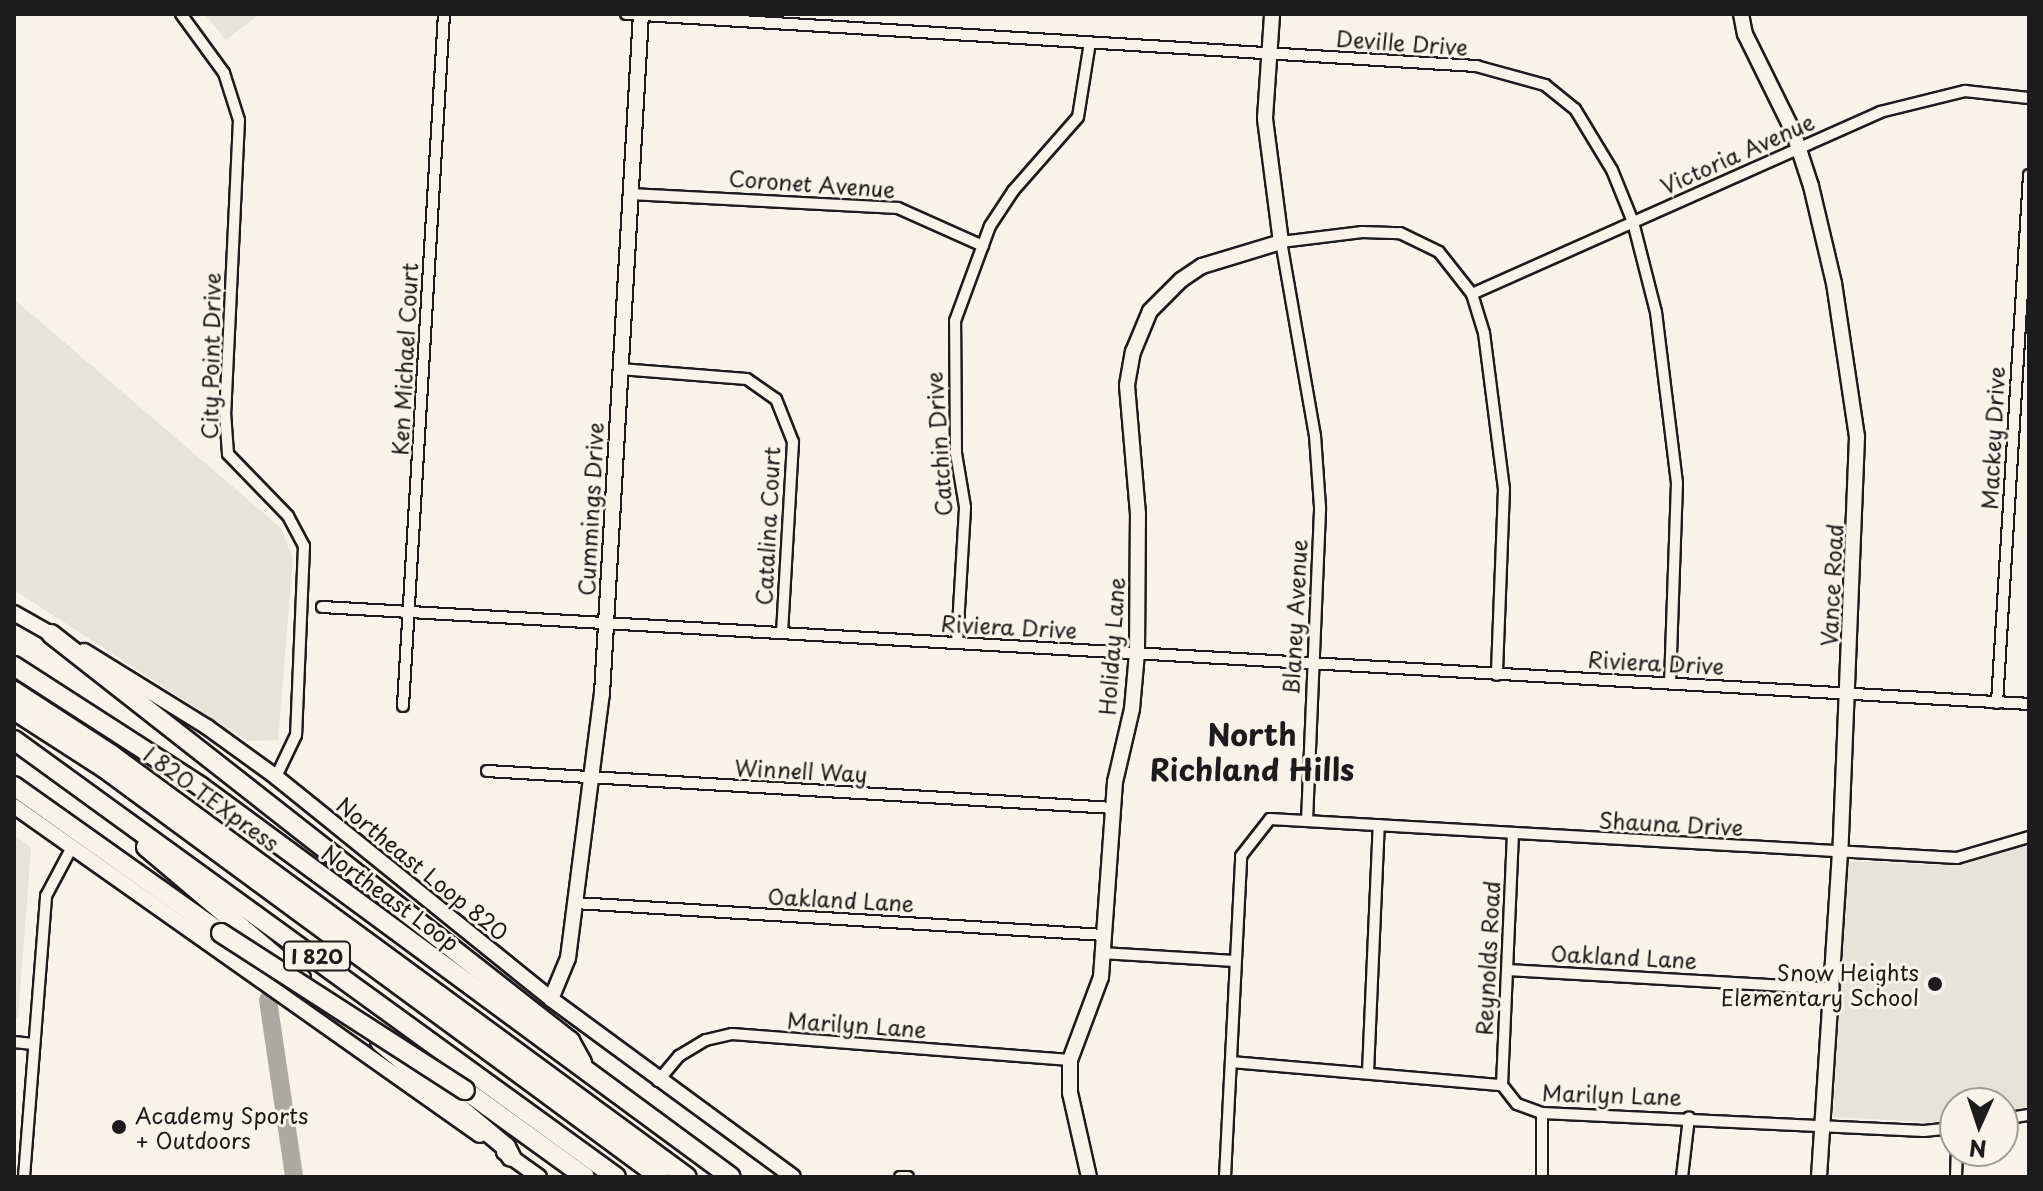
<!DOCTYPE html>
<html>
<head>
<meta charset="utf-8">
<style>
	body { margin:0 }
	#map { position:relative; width:2043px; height:1191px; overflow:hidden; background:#f7f3e8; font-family:"Playpen Sans",sans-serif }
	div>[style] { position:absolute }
	.built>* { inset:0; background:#e6e3d9 }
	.river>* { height:18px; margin:-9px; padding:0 9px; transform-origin:9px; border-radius:9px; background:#aca9a2 }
	.roads { filter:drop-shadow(2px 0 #1c1c1c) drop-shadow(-2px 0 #1c1c1c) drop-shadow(0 2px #1c1c1c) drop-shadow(0 -2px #1c1c1c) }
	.street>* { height:10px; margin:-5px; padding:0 5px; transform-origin:5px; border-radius:5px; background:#f7f3e8 }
	.secondary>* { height:14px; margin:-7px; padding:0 7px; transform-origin:7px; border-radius:7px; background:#f7f3e8 }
	.highway>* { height:18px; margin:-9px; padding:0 9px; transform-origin:9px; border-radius:9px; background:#f7f3e8 }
	.bridges { filter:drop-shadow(2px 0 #1c1c1c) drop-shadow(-2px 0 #1c1c1c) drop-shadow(0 2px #1c1c1c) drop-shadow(0 -2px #1c1c1c) }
	.highway-bridge>* { height:18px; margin:-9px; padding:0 9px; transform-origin:9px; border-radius:9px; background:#f7f3e8 }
	.dots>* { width:22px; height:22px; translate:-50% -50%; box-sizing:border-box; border:4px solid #f7f3e8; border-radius:50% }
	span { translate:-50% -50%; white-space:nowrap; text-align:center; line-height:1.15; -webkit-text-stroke:6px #f7f3e8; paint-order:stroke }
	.shield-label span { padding:2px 6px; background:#f7f3e8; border:2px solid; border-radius:6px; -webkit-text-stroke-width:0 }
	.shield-label { font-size:20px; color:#1c1c1c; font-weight:700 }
	.street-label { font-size:22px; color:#1c1c1c }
	.poi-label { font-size:22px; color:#1c1c1c }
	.right { translate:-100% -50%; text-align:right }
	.left { translate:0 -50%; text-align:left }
	.district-label { font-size:30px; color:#1c1c1c; font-weight:700 }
	.frame { position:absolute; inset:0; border:16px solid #1c1c1c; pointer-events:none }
	.north { position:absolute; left:1939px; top:1087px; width:80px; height:80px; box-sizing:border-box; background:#f7f3e8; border:2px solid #9f9d96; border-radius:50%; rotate:183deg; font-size:22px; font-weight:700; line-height:32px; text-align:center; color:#1c1c1c }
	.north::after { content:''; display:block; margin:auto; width:28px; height:36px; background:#1c1c1c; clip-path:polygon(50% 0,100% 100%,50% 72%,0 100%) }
</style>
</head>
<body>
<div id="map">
	<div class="built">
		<div style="clip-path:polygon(204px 14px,260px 14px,226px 40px)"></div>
		<div style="clip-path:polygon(14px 299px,281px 528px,293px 559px,278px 740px,247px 741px,14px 590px)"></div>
		<div style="clip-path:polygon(14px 834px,31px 848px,18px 1018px,14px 1018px)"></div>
		<div style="clip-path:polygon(2029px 845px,2029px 1107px,2003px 1112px,2003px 1103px,1955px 1103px,1955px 1121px,1939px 1123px,1833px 1117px,1848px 861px,1934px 865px)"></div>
	</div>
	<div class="river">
		<div style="left:268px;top:1000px;width:179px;rotate:81.6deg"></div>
	</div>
	<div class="roads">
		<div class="street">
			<div style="left:181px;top:14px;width:73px;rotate:53.9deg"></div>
			<div style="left:224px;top:73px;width:49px;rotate:72.3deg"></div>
			<div style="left:239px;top:120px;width:292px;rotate:92.7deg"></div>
			<div style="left:225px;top:412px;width:42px;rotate:85.9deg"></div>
			<div style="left:228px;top:454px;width:86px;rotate:45.9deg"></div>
			<div style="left:288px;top:516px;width:34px;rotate:62deg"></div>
			<div style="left:304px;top:546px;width:189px;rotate:92.4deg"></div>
			<div style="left:296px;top:735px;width:47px;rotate:115.5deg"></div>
			<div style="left:626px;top:14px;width:852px;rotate:3.5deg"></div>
			<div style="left:1476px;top:66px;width:72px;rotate:15.4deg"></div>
			<div style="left:1545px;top:85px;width:38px;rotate:39deg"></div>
			<div style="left:1575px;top:109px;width:71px;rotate:58.8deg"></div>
			<div style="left:1612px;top:170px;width:56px;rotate:68deg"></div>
			<div style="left:1633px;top:222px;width:93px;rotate:75.7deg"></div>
			<div style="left:1656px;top:312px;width:172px;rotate:83deg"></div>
			<div style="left:1677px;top:483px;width:198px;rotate:92deg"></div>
			<div style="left:630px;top:194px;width:268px;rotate:3deg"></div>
			<div style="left:898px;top:208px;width:93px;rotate:24.1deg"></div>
			<div style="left:1472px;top:294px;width:447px;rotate:-24deg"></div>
			<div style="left:1880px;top:112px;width:88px;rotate:-13.9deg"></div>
			<div style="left:1965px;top:91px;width:64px;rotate:6.2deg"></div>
			<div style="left:620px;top:369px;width:127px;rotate:4.5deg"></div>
			<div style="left:747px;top:379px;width:35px;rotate:35deg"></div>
			<div style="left:776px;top:399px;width:46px;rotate:68.4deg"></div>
			<div style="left:793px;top:442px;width:190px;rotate:93.3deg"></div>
			<div style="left:322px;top:607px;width:1710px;rotate:3.25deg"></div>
			<div style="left:957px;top:643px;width:136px;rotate:-86.6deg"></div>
			<div style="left:965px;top:507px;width:55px;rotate:-99.5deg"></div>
			<div style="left:956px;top:453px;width:132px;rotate:-90.4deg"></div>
			<div style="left:955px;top:321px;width:101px;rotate:-69.8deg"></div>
			<div style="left:990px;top:226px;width:42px;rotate:-56.7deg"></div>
			<div style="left:1013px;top:191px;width:98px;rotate:-48.7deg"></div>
			<div style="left:1078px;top:117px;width:76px;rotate:-80.9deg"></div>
			<div style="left:1997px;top:703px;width:529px;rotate:-86.53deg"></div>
			<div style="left:403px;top:706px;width:693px;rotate:-86.61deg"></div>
			<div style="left:487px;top:771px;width:627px;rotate:3.38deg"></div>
			<div style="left:1307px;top:821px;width:314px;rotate:-87.6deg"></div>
			<div style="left:1320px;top:507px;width:71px;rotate:-94deg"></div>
			<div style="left:1315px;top:436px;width:197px;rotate:-99.9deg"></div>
			<div style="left:1281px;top:242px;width:82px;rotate:-7deg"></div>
			<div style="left:1362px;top:232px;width:38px;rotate:2deg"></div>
			<div style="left:1400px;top:233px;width:43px;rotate:26deg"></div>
			<div style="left:1439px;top:252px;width:53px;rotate:51.8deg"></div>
			<div style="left:1472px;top:294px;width:41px;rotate:72.9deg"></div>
			<div style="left:1484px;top:333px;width:157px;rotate:82.7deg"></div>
			<div style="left:1504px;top:489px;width:186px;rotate:92.2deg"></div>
			<div style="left:575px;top:903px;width:530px;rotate:3.46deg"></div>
			<div style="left:1102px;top:953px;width:132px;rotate:3.5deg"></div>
			<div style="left:1508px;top:970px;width:326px;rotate:3.3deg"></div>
			<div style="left:14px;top:1042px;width:19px;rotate:6deg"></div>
			<div style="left:1231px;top:1062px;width:272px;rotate:4.9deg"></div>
			<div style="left:1502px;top:1085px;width:24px;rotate:52deg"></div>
			<div style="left:1517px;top:1104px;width:27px;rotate:20deg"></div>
			<div style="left:1542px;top:1113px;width:382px;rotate:2.7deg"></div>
			<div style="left:1924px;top:1131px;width:31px;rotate:-6deg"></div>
			<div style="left:1368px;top:1072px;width:247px;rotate:-87.5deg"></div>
			<div style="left:658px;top:1081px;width:33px;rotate:-50deg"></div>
			<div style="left:679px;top:1056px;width:31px;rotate:-31deg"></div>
			<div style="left:706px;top:1040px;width:27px;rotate:-13deg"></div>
			<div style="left:732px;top:1034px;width:339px;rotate:4.4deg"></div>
			<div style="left:1502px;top:1085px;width:252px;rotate:-87.5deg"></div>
			<div style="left:1542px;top:1113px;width:64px;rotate:90deg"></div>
			<div style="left:2003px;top:1119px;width:26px;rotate:-9deg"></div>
			<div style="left:24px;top:1177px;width:282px;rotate:-85.5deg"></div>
			<div style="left:46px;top:896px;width:55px;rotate:-62deg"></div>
			<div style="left:900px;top:1177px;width:8px"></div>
			<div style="left:1225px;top:1177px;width:321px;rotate:-87.1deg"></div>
			<div style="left:1241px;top:856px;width:47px;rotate:-51.9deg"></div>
			<div style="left:1270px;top:819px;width:688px;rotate:3.25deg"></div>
			<div style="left:1957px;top:858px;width:75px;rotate:-16.3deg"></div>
			<div style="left:1682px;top:1177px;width:60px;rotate:-83.3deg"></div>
			<div style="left:1956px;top:1177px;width:26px;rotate:-88deg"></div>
		</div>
		<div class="secondary">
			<div style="left:1741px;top:14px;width:20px;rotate:79deg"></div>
			<div style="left:1745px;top:34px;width:108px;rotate:63.7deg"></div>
			<div style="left:1793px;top:131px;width:58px;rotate:71.9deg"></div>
			<div style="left:1811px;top:186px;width:100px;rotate:76.7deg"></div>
			<div style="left:1834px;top:283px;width:156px;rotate:81.5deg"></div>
			<div style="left:1857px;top:437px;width:415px;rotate:92.3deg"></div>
			<div style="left:1840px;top:852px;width:326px;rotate:93.7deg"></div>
			<div style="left:14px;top:613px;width:51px;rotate:29.6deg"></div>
			<div style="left:84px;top:651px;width:145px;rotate:31.7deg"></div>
			<div style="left:207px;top:727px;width:85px;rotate:35.9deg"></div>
			<div style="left:276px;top:777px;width:353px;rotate:38.9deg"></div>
			<div style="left:551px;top:999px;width:300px;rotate:36.3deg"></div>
			<div style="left:14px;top:806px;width:570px;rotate:35.22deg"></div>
			<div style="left:551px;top:999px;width:44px;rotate:-67.5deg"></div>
			<div style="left:568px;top:958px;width:266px;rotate:-82.7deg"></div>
			<div style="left:602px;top:694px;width:681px;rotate:-86.72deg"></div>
			<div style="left:504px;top:1152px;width:43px;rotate:35.5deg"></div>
			<div style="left:1089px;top:1177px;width:86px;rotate:-102.7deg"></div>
			<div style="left:1070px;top:1093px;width:33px;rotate:-90deg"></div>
			<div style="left:1070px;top:1060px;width:89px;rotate:-69.5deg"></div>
			<div style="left:1101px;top:977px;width:196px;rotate:-85.9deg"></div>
			<div style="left:1115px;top:782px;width:75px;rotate:-76.9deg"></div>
			<div style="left:1132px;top:709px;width:56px;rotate:-84.9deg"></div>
			<div style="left:1137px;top:653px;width:139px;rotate:-89.6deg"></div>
			<div style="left:1138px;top:514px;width:129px;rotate:-94.9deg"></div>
			<div style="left:1127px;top:385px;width:34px;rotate:-80deg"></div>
			<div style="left:1133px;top:352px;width:44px;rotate:-67.5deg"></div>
			<div style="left:1150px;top:311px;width:44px;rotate:-45deg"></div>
			<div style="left:1181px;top:280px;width:25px;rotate:-34deg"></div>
			<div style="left:1202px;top:266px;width:83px;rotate:-16.9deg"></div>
			<div style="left:1281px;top:242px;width:125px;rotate:-97.4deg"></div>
			<div style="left:1265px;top:118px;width:104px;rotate:-86.1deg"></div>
		</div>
		<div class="highway">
			<div style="left:51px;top:634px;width:660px;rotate:38.1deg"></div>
			<div style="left:570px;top:1041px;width:25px;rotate:61deg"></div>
			<div style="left:14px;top:666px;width:221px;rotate:32.8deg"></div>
			<div style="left:200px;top:786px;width:659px;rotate:36.37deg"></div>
			<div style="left:14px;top:691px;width:117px;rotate:33.1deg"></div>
			<div style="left:112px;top:755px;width:713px;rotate:36.28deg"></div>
			<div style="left:14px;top:710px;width:107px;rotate:32.8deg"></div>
			<div style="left:104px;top:768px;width:690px;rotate:36.34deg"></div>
			<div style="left:14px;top:740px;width:744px;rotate:35.98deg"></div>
			<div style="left:14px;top:786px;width:254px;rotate:35.4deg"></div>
			<div style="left:146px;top:847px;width:203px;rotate:40.2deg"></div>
			<div style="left:380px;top:1042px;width:164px;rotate:39.8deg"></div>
			<div style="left:506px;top:1147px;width:11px;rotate:63deg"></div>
			<div style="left:465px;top:1090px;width:148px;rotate:35.9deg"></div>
		</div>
	</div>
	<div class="bridges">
		<div class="highway-bridge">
			<div style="left:221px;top:933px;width:290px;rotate:32.8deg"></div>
		</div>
	</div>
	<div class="dots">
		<div style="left:1935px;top:984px;background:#1c1c1c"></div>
		<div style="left:119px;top:1127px;background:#1c1c1c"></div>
	</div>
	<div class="shield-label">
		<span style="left:317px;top:956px">I 820</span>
	</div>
	<div class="street-label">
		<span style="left:1402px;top:42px;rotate:4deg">Deville Drive</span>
		<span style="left:1737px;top:153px;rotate:-24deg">Victoria Avenue</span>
		<span style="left:812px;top:183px;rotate:4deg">Coronet Avenue</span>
		<span style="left:210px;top:356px;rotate:-89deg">City Point Drive</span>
		<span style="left:404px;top:359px;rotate:-87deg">Ken Michael Court</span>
		<span style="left:1992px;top:438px;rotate:-87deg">Mackey Drive</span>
		<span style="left:938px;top:444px;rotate:-94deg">Catchin Drive</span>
		<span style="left:590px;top:509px;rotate:-87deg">Cummings Drive</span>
		<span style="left:767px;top:526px;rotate:-87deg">Catalina Court</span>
		<span style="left:1831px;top:585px;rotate:-87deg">Vance Road</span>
		<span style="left:1294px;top:617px;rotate:-87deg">Blaney Avenue</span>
		<span style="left:1009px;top:626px;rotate:3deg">Riviera Drive</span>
		<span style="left:1111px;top:646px;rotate:-86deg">Holiday Lane</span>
		<span style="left:1656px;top:662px;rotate:3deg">Riviera Drive</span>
		<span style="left:801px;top:770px;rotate:3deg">Winnell Way</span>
		<span style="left:212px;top:798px;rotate:36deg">I 820 TEXpress</span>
		<span style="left:1671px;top:823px;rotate:3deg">Shauna Drive</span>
		<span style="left:423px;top:868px;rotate:39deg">Northeast Loop 820</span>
		<span style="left:391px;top:897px;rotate:36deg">Northeast Loop</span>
		<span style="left:841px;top:899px;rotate:3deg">Oakland Lane</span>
		<span style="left:1624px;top:956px;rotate:3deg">Oakland Lane</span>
		<span style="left:1487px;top:958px;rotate:-87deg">Reynolds Road</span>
		<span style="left:857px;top:1024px;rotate:4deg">Marilyn Lane</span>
		<span style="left:1612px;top:1094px;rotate:2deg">Marilyn Lane</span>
	</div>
	<div class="poi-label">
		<span class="right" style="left:1919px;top:984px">Snow Heights<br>Elementary School</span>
		<span class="left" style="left:135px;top:1127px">Academy Sports<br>+ Outdoors</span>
	</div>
	<div class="district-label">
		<span style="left:1252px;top:751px">North<br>Richland Hills</span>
	</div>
	<div class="frame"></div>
	<div class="north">N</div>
</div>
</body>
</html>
